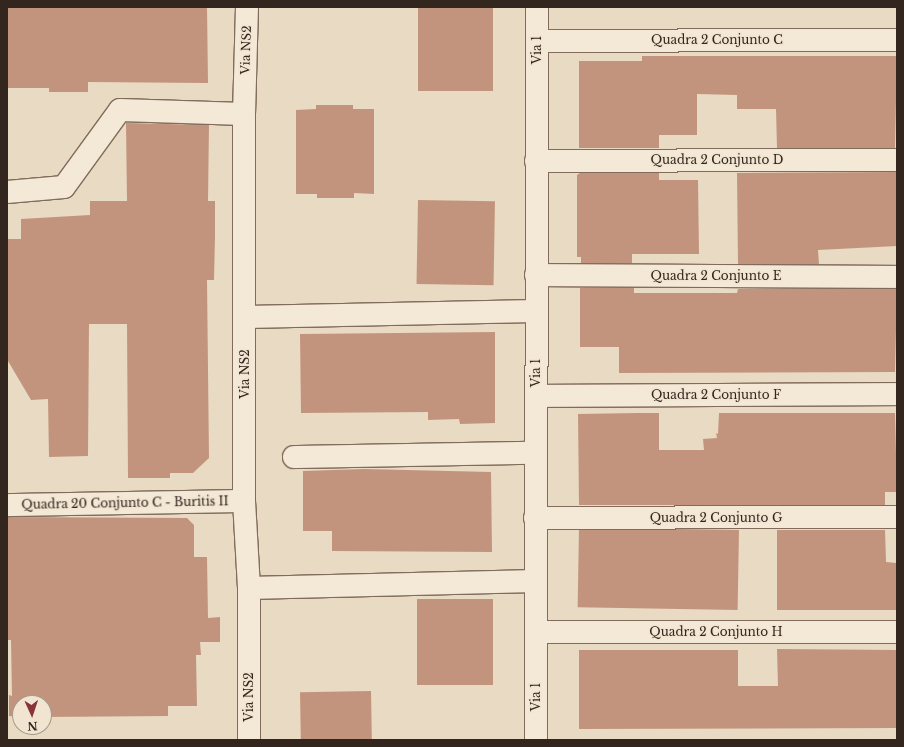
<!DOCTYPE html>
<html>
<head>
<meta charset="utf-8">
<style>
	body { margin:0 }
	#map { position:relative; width:904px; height:747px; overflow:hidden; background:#e8dac3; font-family:"Libre Baskerville",serif }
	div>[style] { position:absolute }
	.building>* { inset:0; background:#c3947d; transform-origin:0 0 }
	.roads { filter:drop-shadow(1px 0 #816c5c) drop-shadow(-1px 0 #816c5c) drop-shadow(0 1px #816c5c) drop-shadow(0 -1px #816c5c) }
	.street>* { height:22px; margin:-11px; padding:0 11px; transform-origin:11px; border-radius:11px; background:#f4e8d6 }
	span { translate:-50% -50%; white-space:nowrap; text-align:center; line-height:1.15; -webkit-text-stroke:3px #f1e5d2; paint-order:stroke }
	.street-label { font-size:12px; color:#32261f }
	.frame { position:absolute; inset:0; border:8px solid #32261f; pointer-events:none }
	.north { position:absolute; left:12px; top:695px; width:40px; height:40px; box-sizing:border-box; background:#f1e5d2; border:1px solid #a5998a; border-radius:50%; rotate:177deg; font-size:11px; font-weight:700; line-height:16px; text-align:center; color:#32261f }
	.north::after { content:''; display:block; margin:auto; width:14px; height:18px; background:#89333b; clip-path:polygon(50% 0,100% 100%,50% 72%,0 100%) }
</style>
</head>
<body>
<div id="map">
	<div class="building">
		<div style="clip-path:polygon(8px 7px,207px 7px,208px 83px,88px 82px,88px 92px,49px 92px,49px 88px,7px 88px)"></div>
		<div style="left:418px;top:7px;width:75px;height:84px"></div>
		<div style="clip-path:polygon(642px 56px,897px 56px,895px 148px,777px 148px,776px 109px,737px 109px,737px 95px,697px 94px,697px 135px,659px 135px,659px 148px,579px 148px,579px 61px,642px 61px)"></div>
		<div style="clip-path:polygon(316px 105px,353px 105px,353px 109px,374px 109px,374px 194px,354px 193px,354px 198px,317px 198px,317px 194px,296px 194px,296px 110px,316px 109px)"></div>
		<div style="clip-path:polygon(126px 123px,209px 125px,208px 201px,215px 201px,215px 237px,214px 280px,207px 280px,209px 458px,193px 473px,170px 473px,170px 478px,128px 478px,127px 324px,89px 324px,88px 456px,49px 457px,48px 399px,31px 400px,8px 361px,8px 239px,21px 239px,21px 219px,90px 215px,90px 201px,127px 201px)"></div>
		<div style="clip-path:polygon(896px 172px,897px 246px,818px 250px,819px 264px,738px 264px,737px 173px)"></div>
		<div style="clip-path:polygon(580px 173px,659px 173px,659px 180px,698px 180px,699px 254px,632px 254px,632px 263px,581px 263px,581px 257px,577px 257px,577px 175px)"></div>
		<div style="left:418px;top:200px;width:77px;height:84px;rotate:1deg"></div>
		<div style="clip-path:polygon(580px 288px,634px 288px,634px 293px,737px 293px,738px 289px,897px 289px,895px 372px,619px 373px,619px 347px,580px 347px)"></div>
		<div style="clip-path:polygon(495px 332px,495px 423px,460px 424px,459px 419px,428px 420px,428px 412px,301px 413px,300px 334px)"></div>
		<div style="clip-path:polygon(638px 413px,659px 413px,659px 450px,704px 450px,703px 439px,717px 438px,716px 433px,718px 434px,719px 413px,895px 413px,897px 492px,885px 492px,885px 505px,579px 505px,578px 414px)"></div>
		<div style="clip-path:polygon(364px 469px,491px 472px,492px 552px,332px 551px,332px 531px,303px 531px,303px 471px)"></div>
		<div style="clip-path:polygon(7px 517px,187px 518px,194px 525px,194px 557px,207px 557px,208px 618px,220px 617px,220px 642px,200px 642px,201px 655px,196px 655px,197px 706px,168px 706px,168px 716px,44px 717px,44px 703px,20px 703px,20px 717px,9px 716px,9px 695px,12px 696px,11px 640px,7px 640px)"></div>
		<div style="left:739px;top:530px;width:80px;height:160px;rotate:91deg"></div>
		<div style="clip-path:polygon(777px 530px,885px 530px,886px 562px,897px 563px,896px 610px,777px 610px)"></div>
		<div style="left:417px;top:599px;width:76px;height:86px"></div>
		<div style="clip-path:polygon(777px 649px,897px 650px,897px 728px,579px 729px,579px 650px,738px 650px,738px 686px,778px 686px)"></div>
		<div style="left:371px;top:691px;width:49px;height:71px;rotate:89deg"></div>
	</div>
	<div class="roads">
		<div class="street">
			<div style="left:247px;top:7px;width:107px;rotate:91.6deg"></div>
			<div style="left:244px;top:114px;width:387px;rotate:90deg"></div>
			<div style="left:244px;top:501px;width:87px;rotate:86.7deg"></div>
			<div style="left:249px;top:588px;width:152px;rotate:90deg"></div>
			<div style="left:537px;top:41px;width:360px;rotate:-0.2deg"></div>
			<div style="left:536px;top:161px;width:361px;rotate:-0.2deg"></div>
			<div style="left:7px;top:192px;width:57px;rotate:-5deg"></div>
			<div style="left:64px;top:187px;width:95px;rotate:-54deg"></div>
			<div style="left:120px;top:110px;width:124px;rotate:1.8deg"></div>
			<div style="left:536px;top:275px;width:361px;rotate:0.3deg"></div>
			<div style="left:245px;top:317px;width:291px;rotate:-1.2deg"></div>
			<div style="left:536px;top:396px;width:361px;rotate:-0.3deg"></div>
			<div style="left:294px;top:457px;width:241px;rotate:-1deg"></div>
			<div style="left:7px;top:505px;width:237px;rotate:-1deg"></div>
			<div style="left:535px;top:518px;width:362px;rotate:-0.2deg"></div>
			<div style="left:249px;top:588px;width:286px;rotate:-1.4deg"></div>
			<div style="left:536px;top:632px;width:361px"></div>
			<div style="left:536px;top:740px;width:733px;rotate:-89.92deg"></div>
		</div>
	</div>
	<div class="street-label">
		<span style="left:717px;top:40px">Quadra 2 Conjunto C</span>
		<span style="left:246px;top:50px;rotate:-88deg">Via NS2</span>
		<span style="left:537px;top:50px;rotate:-90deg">Via 1</span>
		<span style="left:717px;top:160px">Quadra 2 Conjunto D</span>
		<span style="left:716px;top:276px">Quadra 2 Conjunto E</span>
		<span style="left:536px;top:373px;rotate:-90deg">Via 1</span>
		<span style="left:245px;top:374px;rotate:-90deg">Via NS2</span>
		<span style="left:716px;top:395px">Quadra 2 Conjunto F</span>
		<span style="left:125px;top:503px;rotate:-1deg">Quadra 20 Conjunto C - Buritis II</span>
		<span style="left:716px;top:518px">Quadra 2 Conjunto G</span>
		<span style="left:716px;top:632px">Quadra 2 Conjunto H</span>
		<span style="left:249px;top:697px;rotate:-90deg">Via NS2</span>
		<span style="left:536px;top:697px;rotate:-90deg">Via 1</span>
	</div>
	<div class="frame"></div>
	<div class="north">N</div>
</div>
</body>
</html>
